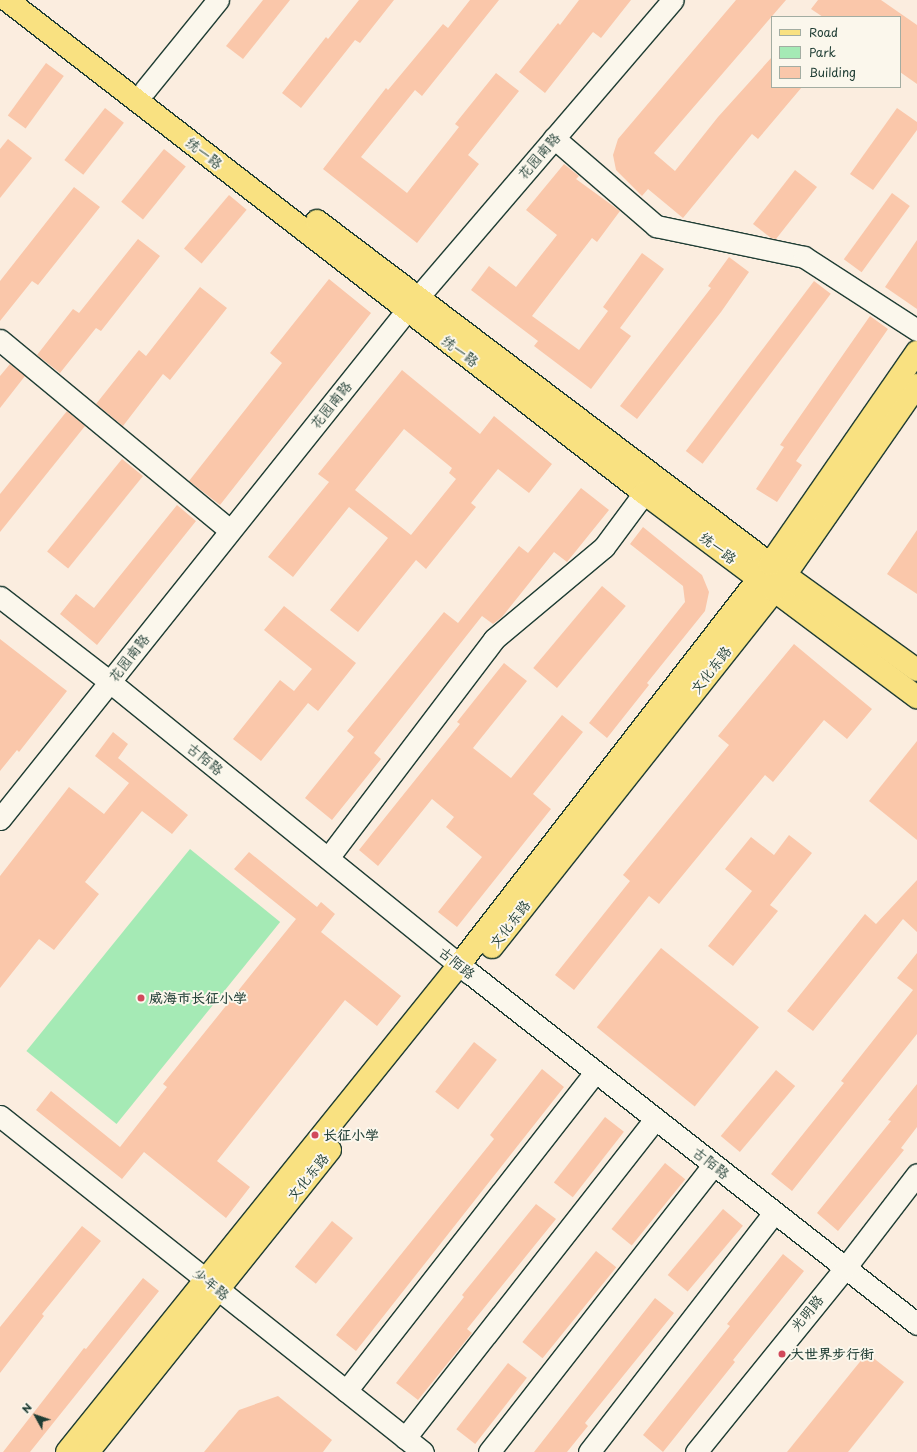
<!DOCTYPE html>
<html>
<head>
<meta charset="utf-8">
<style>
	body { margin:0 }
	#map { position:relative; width:917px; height:1452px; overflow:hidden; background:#fbeddf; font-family:"Playpen Sans","LXGW WenKai TC",sans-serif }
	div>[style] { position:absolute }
	.green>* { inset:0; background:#a5eab5; transform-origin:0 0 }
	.building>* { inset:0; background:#fac7aa; transform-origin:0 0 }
	.roads { filter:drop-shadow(1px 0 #1f3d34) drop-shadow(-1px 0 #1f3d34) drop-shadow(0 1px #1f3d34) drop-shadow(0 -1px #1f3d34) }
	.minor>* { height:21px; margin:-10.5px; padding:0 10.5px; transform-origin:10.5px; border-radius:10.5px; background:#fbf7ec }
	.major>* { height:22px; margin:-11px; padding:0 11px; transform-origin:11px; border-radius:11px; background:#f9e181 }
	.dots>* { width:11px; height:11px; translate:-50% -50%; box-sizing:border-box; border:2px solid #fbf7ec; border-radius:50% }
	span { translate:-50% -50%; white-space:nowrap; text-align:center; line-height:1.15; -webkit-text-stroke:4px #fbf7ec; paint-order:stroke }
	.street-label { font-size:14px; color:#1f3d34 }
	.poi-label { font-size:14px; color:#1f3d34; font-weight:700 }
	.left { translate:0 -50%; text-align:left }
	.legend { position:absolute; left:771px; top:16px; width:130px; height:72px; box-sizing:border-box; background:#fbf7ec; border:1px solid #a3ada2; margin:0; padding:5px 7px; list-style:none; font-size:12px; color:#1f3d34 }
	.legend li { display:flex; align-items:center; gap:8px; height:20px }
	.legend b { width:20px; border:1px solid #a3ada2 }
	.north { position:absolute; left:16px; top:1396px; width:40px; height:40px; -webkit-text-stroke:3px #fbf7ec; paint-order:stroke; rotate:310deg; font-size:11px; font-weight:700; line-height:16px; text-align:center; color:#1f3d34 }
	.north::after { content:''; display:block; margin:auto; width:14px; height:18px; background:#1f3d34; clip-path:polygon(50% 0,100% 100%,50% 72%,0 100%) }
</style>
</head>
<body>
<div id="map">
	<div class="green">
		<div style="left:190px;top:849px;width:116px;height:260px;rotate:39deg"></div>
	</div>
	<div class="building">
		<div style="clip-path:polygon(263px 0,290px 0,243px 59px,226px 46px)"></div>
		<div style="clip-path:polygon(359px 0,394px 0,360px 43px,355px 40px,301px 108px,282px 93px,326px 37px,328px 39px)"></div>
		<div style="clip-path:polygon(470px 0,499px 0,422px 96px,415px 90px,361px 157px,407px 193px,459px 127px,455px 124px,496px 73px,519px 91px,468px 155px,479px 164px,417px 243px,323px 169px,386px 88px,388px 90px,443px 24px,448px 28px)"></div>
		<div style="clip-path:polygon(579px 0,631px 0,601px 38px,593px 32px,545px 93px,519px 72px,558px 23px,560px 25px)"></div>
		<div style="clip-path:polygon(736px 0,786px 0,654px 153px,675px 171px,718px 117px,772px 57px,772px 87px,802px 87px,758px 139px,752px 134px,683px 218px,648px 189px,642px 196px,616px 170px,613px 155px,618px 139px)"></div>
		<div style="clip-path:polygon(818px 0,881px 0,917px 25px,917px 84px,900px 72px,900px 17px,823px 17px,811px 9px)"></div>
		<div style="left:46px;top:63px;width:22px;height:65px;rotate:36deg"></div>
		<div style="left:105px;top:108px;width:24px;height:66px;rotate:38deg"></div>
		<div style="clip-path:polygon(897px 108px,917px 122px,917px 130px,873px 190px,850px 174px)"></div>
		<div style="clip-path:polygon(8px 139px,32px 158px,0 198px,0 149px)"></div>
		<div style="left:164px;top:149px;width:28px;height:68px;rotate:39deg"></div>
		<div style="clip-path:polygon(564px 164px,579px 176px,576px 179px,620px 211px,597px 242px,592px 238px,532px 316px,579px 350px,608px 311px,603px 307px,642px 253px,664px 269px,620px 328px,631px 336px,591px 389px,534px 346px,538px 341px,471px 290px,489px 266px,516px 287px,557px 235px,526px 210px)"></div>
		<div style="clip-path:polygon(795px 170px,817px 187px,776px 239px,771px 238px,753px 224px)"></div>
		<div style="clip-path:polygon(74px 187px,100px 207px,38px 285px,32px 281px,0 321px,0 281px)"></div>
		<div style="left:892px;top:193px;width:22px;height:82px;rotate:36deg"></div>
		<div style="left:229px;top:195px;width:23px;height:70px;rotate:40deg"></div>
		<div style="clip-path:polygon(138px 239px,160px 256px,101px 331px,96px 328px,60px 373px,37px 355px,73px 309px,79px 313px)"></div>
		<div style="clip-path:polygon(917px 240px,917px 309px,885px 287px)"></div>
		<div style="clip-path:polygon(729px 257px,749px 272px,721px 312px,637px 419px,620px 406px,711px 288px,708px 286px)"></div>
		<div style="clip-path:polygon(329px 279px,371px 313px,220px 505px,189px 481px,282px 363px,270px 353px)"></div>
		<div style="left:814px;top:281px;width:21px;height:213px;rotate:37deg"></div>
		<div style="clip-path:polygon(200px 287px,227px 308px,170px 380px,163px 374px,123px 426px,96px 404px,139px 350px,146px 356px)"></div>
		<div style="clip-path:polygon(870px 316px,888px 329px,796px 461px,802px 465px,777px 502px,756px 489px,784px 447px,780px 445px)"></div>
		<div style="clip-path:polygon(10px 364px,25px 376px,0 408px,0 376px)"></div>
		<div style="clip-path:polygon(evenodd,402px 370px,480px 434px,494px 416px,552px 464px,529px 493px,498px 469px,471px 503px,476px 507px,426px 569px,416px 560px,358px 632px,330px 610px,388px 538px,349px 507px,293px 577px,268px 557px,329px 482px,318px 474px,402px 370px,404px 429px,452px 468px,449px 473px,456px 479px,411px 535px,355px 490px,404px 429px)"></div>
		<div style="clip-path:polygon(67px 411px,85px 426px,0 532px,0 494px)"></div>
		<div style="left:122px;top:459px;width:27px;height:119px;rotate:39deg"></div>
		<div style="clip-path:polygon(581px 488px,609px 510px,567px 562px,554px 552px,502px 617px,493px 624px,482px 616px,374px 753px,381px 759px,332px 820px,305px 798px,354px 737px,347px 731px,444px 612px,458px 623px,519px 546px,528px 553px)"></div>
		<div style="clip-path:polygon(177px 505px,196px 521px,97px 645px,60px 614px,76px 594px,94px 608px)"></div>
		<div style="clip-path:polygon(643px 527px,702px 575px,709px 592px,705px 611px,647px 683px,649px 685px,607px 738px,589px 723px,685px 602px,683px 586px,630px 544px)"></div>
		<div style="clip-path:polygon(917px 530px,917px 594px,887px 574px)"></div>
		<div style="left:602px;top:586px;width:31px;height:107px;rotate:40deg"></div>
		<div style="clip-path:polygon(284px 606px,356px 663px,318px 711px,308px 703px,261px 761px,233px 739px,280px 680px,294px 691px,312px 669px,264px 630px)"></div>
		<div style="clip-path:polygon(0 639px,67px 691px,19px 752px,17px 750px,0 771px)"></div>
		<div style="clip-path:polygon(794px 644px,872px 709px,847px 739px,824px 720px,773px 782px,765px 775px,659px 904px,649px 896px,574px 990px,555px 975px,630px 881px,623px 875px,729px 745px,718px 736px)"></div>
		<div style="clip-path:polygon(504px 663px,527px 681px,473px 748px,511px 778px,562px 715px,583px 732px,533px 794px,551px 809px,457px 927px,438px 912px,482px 857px,446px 827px,454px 817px,432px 799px,378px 866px,359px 850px,460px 724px,457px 722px)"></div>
		<div style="clip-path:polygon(113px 732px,128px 744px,118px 758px,188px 815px,172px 834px,142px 811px,85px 882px,99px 894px,54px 950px,39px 939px,0 988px,0 876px,69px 787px,104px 814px,129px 783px,95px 756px)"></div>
		<div style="clip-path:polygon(917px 741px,917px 840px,869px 801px)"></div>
		<div style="clip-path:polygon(789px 835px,812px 853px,770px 905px,778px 911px,733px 966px,708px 946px,752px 891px,725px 869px,751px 837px,774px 855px)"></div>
		<div style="clip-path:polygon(249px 852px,317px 907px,321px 902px,335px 914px,321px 932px,401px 996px,377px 1026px,345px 1000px,217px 1161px,250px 1187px,226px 1218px,144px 1152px,122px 1179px,36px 1110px,51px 1091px,120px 1147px,167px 1087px,163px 1084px,296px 919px,234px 869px)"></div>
		<div style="clip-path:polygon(917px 880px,917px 932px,903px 919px,813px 1031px,787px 1011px,865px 914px,876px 924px)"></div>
		<div style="left:661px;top:948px;width:126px;height:102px;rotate:39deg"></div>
		<div style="clip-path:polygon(917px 953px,917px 1034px,792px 1191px,771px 1174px,844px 1083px,841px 1081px,913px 990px,897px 978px)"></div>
		<div style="left:474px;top:1042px;width:29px;height:63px;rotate:38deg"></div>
		<div style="clip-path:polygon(542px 1069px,564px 1087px,356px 1351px,336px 1335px,494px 1139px,490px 1135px)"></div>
		<div style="left:776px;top:1070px;width:25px;height:86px;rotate:40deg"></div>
		<div style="clip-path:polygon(917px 1084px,917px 1127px,901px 1148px,904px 1150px,838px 1231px,817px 1213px,891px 1121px,888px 1120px)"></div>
		<div style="left:605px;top:1117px;width:24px;height:83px;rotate:38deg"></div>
		<div style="left:665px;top:1163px;width:26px;height:85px;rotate:39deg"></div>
		<div style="clip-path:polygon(536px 1204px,556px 1219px,467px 1329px,472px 1333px,418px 1400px,396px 1383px,464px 1297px,462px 1295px)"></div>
		<div style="left:723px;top:1209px;width:26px;height:86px;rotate:40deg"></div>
		<div style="left:332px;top:1221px;width:27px;height:59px;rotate:39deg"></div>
		<div style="clip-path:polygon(82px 1226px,101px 1241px,42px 1314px,44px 1316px,0 1373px,0 1327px)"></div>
		<div style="left:596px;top:1251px;width:26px;height:117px;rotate:39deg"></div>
		<div style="clip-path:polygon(783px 1254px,804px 1271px,733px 1360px,735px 1362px,663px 1452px,643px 1435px,730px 1326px,727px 1324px)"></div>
		<div style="clip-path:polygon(143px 1278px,159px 1291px,30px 1452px,3px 1452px,84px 1348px,86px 1349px)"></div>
		<div style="clip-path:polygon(655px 1298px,674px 1313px,585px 1423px,588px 1426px,567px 1452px,534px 1452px)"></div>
		<div style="clip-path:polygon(867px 1353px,904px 1382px,848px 1452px,787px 1452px)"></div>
		<div style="left:508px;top:1363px;width:24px;height:84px;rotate:38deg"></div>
		<div style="clip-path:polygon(278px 1396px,332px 1440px,323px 1452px,204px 1452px,239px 1410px)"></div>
	</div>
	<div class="roads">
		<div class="minor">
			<div style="left:145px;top:90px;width:116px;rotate:-51deg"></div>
			<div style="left:554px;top:138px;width:135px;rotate:40.8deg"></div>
			<div style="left:656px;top:226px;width:151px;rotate:11.8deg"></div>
			<div style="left:804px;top:257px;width:135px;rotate:32.9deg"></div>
			<div style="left:0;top:340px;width:298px;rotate:39.6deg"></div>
			<div style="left:0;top:597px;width:139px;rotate:37.7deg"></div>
			<div style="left:110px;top:682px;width:464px;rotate:39deg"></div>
			<div style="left:471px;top:974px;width:567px;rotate:38.12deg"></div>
			<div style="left:0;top:819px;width:652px;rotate:-51.35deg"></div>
			<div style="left:407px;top:310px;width:408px;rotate:-49.4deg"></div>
			<div style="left:328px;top:858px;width:275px;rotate:-52.8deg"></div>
			<div style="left:494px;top:639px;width:143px;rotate:-39.9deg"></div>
			<div style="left:604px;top:547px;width:67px;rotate:-53.5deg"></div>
			<div style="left:0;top:1116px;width:540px;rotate:38.46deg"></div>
			<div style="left:346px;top:1391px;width:405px;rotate:-52deg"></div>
			<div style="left:405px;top:1438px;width:405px;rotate:-51.9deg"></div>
			<div style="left:489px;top:1452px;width:364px;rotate:-52deg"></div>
			<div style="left:589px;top:1452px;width:302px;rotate:-52.3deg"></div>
			<div style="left:696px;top:1452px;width:237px;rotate:-51deg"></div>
			<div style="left:845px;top:1268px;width:118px;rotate:-52.5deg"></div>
		</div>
		<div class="major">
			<div style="left:7px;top:0;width:805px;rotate:37.74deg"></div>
			<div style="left:644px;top:493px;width:341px;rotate:36.8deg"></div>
			<div style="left:317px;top:221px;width:568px;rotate:37.13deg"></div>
			<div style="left:770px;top:564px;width:181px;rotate:35.8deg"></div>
			<div style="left:492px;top:947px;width:454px;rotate:-51.6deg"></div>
			<div style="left:774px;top:591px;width:251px;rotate:-55.2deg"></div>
			<div style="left:67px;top:1452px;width:625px;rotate:-51.17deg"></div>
			<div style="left:459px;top:965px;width:507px;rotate:-52.2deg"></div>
			<div style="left:770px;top:564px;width:258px;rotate:-55.3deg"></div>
			<div style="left:88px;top:1452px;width:387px;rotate:-51.3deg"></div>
		</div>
	</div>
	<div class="dots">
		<div style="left:141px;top:998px;background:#d1495b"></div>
		<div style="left:315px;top:1135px;background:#d1495b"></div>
		<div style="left:782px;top:1354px;background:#d1495b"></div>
	</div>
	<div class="street-label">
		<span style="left:204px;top:153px;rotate:38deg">统一路</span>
		<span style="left:539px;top:156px;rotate:-49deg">花园南路</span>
		<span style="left:460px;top:351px;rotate:37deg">统一路</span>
		<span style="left:331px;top:405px;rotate:-51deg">花园南路</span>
		<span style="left:718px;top:548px;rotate:37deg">统一路</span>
		<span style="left:129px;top:658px;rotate:-52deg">花园南路</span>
		<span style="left:711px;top:670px;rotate:-52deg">文化东路</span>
		<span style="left:205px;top:759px;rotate:39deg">古陌路</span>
		<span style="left:510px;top:924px;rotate:-52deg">文化东路</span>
		<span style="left:457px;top:963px;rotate:39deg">古陌路</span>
		<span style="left:711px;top:1163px;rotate:38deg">古陌路</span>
		<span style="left:308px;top:1177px;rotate:-51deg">文化东路</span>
		<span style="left:211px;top:1284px;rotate:39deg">少年路</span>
		<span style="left:807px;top:1313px;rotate:-50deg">光明路</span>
	</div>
	<div class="poi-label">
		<span class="left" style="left:149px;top:998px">威海市长征小学</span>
		<span class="left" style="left:323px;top:1135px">长征小学</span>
		<span class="left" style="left:790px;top:1354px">大世界步行街</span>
	</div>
	<ul class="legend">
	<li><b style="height:5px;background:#f9e181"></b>Road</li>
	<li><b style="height:11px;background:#a5eab5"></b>Park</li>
	<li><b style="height:11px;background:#fac7aa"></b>Building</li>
	</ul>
	<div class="north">N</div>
</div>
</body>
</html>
